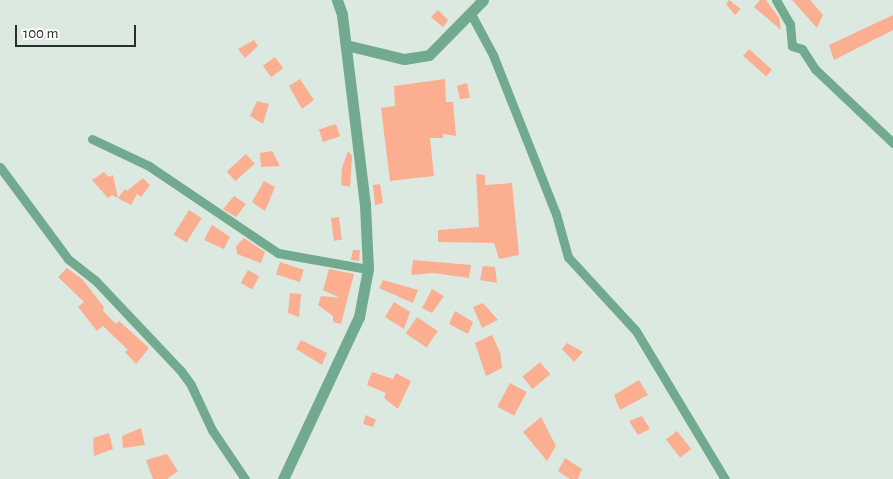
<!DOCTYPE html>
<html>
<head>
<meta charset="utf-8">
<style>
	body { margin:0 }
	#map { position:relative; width:893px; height:479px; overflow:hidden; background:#dbe9e1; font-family:"Alegreya Sans",sans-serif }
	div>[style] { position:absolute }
	.building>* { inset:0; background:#fcae91; transform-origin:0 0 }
	.minor>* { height:9px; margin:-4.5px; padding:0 4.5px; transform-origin:4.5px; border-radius:4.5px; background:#71aa8f }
	.tertiary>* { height:11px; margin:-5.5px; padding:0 5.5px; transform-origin:5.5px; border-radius:5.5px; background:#71aa8f }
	span { translate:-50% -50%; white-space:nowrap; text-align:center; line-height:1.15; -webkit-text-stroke:4.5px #fff; paint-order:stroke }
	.scale { position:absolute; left:15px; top:25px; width:121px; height:22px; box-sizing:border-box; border:2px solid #292e2b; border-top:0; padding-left:6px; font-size:15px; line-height:18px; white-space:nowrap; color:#292e2b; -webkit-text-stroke:4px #fff; paint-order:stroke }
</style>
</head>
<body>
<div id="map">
	<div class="building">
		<div style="clip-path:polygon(729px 0,741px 9px,735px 15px,726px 4px)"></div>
		<div style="clip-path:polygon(760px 0,766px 0,779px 18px,781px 30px,754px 7px)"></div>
		<div style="clip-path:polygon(792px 0,810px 0,823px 15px,817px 28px)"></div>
		<div style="clip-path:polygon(438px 10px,448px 20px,443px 27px,431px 17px)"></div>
		<div style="clip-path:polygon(893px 15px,893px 30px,834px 60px,829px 45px)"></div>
		<div style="clip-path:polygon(254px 40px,258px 46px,245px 58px,238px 49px)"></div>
		<div style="left:749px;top:49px;width:31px;height:9px;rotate:42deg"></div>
		<div style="left:275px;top:57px;width:14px;height:15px;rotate:54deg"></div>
		<div style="clip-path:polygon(300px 79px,314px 100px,302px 109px,289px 86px)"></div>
		<div style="clip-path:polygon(445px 79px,446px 102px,453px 102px,456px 136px,443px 134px,443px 138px,430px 138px,434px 176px,390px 181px,381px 108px,395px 106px,394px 86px)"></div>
		<div style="clip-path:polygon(467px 83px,470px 98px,460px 99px,457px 86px)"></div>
		<div style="clip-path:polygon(257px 101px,269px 104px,263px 124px,250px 116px)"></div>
		<div style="left:336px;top:124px;width:13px;height:18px;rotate:72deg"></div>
		<div style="clip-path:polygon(272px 151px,280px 166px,261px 167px,260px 153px)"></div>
		<div style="clip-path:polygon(348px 151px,352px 156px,350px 187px,341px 185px,342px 168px)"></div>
		<div style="left:246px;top:154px;width:13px;height:26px;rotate:48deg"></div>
		<div style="clip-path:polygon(104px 172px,109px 177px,113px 175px,118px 198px,125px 189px,127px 191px,143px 178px,150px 185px,141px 197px,137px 194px,131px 205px,112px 195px,108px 198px,92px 180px)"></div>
		<div style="clip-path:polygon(476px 174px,485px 175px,485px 185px,512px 183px,519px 255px,499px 259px,494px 243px,438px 242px,438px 230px,479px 227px)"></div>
		<div style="clip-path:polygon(264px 181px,275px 187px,265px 211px,252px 202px)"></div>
		<div style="clip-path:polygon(380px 184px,383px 203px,375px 205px,373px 185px)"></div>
		<div style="clip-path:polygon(234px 196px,246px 204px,236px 217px,223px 209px)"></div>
		<div style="left:189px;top:210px;width:15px;height:29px;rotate:32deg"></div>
		<div style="left:339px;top:217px;width:23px;height:8px;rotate:83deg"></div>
		<div style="clip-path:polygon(212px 225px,230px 237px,224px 249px,204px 240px)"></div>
		<div style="clip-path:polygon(244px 238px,265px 252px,261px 263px,237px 254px,236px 246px)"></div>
		<div style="clip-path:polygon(353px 250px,360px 250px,359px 261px,351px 260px)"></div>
		<div style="clip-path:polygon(413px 260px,471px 265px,469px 278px,433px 273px,411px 275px)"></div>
		<div style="left:280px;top:262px;width:25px;height:13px;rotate:18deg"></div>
		<div style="clip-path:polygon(483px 266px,495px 267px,497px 283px,480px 280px)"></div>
		<div style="clip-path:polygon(67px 268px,82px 279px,104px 307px,103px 311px,116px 324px,119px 321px,149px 348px,136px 364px,125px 352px,128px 350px,103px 326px,97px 331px,78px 307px,84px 302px,58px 277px)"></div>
		<div style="clip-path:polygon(329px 269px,354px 274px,341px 324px,333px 322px,333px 316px,318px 305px,321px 296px,340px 298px,323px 290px)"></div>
		<div style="left:248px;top:270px;width:13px;height:15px;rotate:29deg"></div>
		<div style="clip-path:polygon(383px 280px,418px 290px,413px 303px,379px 288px)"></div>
		<div style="clip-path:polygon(432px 289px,444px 296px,432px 313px,422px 308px)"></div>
		<div style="clip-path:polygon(290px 293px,301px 294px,299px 317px,288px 313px)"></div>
		<div style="clip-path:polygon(394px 302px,410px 312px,404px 329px,385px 317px)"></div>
		<div style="clip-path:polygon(483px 303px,498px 320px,482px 328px,473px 307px)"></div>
		<div style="clip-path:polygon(455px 311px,473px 322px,468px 334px,449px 324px)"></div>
		<div style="left:417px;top:317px;width:25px;height:20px;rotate:34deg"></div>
		<div style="clip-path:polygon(492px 335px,500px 352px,502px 368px,486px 376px,475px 343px)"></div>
		<div style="clip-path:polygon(301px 340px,327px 353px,322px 365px,296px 349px)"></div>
		<div style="clip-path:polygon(567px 343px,583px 352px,574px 362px,562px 349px)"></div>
		<div style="left:540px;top:362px;width:16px;height:23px;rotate:50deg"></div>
		<div style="clip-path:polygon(372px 372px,393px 379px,396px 373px,411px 381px,398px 409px,384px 398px,386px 393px,367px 385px)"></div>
		<div style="clip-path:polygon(639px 380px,648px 395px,620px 410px,614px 395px)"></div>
		<div style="left:510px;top:383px;width:19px;height:27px;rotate:28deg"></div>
		<div style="clip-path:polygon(366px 415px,376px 420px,373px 427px,363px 424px)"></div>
		<div style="clip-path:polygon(642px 416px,650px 429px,638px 435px,629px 421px)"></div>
		<div style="clip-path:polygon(541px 417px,556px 446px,547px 461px,523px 432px)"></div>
		<div style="clip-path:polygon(141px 428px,145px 445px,123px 448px,122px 436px)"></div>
		<div style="left:677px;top:431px;width:23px;height:14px;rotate:52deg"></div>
		<div style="clip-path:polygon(109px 433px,113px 449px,94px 456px,93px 438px)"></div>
		<div style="clip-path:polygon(167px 454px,178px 471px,167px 479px,153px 479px,146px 460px)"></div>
		<div style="clip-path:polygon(565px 458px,582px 469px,578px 479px,570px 479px,558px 471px)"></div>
	</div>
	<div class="minor">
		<div style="left:776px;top:0;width:28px;rotate:60deg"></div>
		<div style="left:790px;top:24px;width:22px;rotate:85deg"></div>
		<div style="left:792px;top:46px;width:10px;rotate:17deg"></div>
		<div style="left:802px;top:49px;width:24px;rotate:57deg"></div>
		<div style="left:815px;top:69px;width:108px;rotate:43.5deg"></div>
		<div style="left:471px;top:14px;width:47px;rotate:61.8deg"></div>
		<div style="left:493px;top:55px;width:171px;rotate:68.4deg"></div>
		<div style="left:556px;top:214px;width:45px;rotate:74.4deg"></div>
		<div style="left:568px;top:257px;width:100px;rotate:47.4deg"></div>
		<div style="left:636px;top:331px;width:173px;rotate:59deg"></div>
		<div style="left:92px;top:139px;width:63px;rotate:25.3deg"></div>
		<div style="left:149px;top:166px;width:156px;rotate:34deg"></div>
		<div style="left:278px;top:253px;width:91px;rotate:10.1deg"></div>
		<div style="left:0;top:167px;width:114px;rotate:53.5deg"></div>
		<div style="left:68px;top:259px;width:34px;rotate:38deg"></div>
		<div style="left:95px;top:280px;width:125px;rotate:46.6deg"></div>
		<div style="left:181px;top:371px;width:17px;rotate:54deg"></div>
		<div style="left:191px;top:385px;width:50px;rotate:65deg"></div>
		<div style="left:212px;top:430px;width:59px;rotate:56deg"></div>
	</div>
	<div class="tertiary">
		<div style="left:346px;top:45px;width:60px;rotate:13.6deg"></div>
		<div style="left:404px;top:59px;width:25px;rotate:-9deg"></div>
		<div style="left:429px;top:55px;width:77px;rotate:-45.5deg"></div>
		<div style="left:283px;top:479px;width:179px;rotate:-64.9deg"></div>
		<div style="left:359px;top:317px;width:49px;rotate:-79.4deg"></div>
		<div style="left:368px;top:269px;width:64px;rotate:-92.7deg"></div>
		<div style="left:365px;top:205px;width:192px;rotate:-96.9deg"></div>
		<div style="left:342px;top:14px;width:15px;rotate:-110deg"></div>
	</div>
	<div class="scale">100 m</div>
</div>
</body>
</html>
